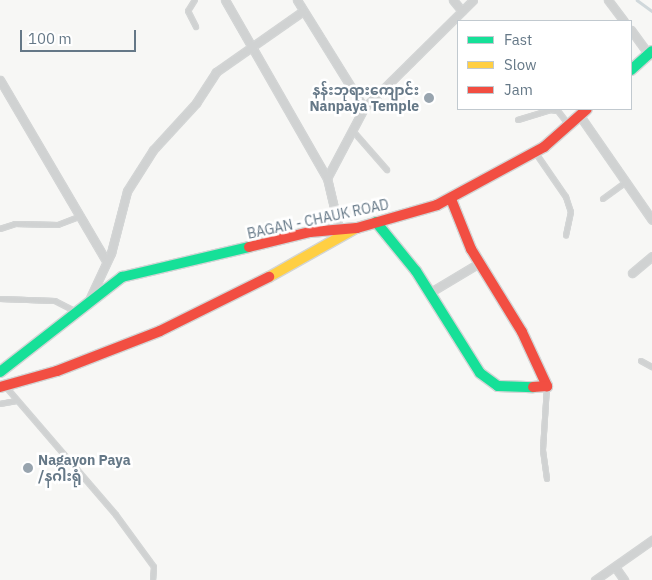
<!DOCTYPE html>
<html>
<head>
<meta charset="utf-8">
<style>
	body { margin:0 }
	#map { position:relative; width:652px; height:580px; overflow:hidden; background:#f7f7f5; font-family:"IBM Plex Sans","Noto Sans Myanmar",sans-serif }
	div>[style] { position:absolute }
	.stream>* { height:2.5px; margin:-1.25px; padding:0 1.25px; transform-origin:1.25px; border-radius:1.25px; background:#d0d8db }
	.roads { filter:drop-shadow(1px 0 #d3d5d5) drop-shadow(-1px 0 #d3d5d5) drop-shadow(0 1px #d3d5d5) drop-shadow(0 -1px #d3d5d5) }
	.lane>* { height:4px; margin:-2px; padding:0 2px; transform-origin:2px; border-radius:2px; background:#d0d2d2 }
	.street>* { height:7px; margin:-3.5px; padding:0 3.5px; transform-origin:3.5px; border-radius:3.5px; background:#d0d2d2 }
	.fast>* { height:10px; margin:-5px; padding:0 5px; transform-origin:5px; border-radius:5px; background:#16e098 }
	.slow>* { height:10px; margin:-5px; padding:0 5px; transform-origin:5px; border-radius:5px; background:#ffcf43 }
	.jam>* { height:10px; margin:-5px; padding:0 5px; transform-origin:5px; border-radius:5px; background:#f24e42 }
	.dots>* { width:14px; height:14px; translate:-50% -50%; box-sizing:border-box; border:2px solid #fff; border-radius:50% }
	span { translate:-50% -50%; white-space:nowrap; text-align:center; line-height:1.15; -webkit-text-stroke:5px #fff; paint-order:stroke }
	.poi-label { font-size:14px; color:#657887; font-weight:700 }
	.right { translate:-100% -50%; text-align:right }
	.left { translate:0 -50%; text-align:left }
	.street-label { font-size:14px; color:#657887 }
	.legend { position:absolute; left:457px; top:20px; width:175px; height:90px; box-sizing:border-box; background:#fff; border:1px solid #c1c9cf; margin:0; padding:6px 9px; list-style:none; font-size:15px; color:#657887 }
	.legend li { display:flex; align-items:center; gap:10px; height:25px }
	.legend b { width:25px; border:1px solid #c1c9cf }
	.scale { position:absolute; left:20px; top:30px; width:116px; height:22px; box-sizing:border-box; border:2px solid #657887; border-top:0; padding-left:6px; font-size:15px; line-height:18px; white-space:nowrap; color:#657887; -webkit-text-stroke:4px #fff; paint-order:stroke }
</style>
</head>
<body>
<div id="map">
	<div class="stream">
		<div style="left:637px;top:0;width:19px;rotate:36deg"></div>
	</div>
	<div class="roads">
		<div class="lane">
			<div style="left:195px;top:0;width:13px;rotate:122deg"></div>
			<div style="left:188px;top:11px;width:18px;rotate:63deg"></div>
			<div style="left:518px;top:120px;width:34px;rotate:-17deg"></div>
			<div style="left:550px;top:110px;width:8px;rotate:7deg"></div>
			<div style="left:558px;top:111px;width:16px;rotate:52deg"></div>
			<div style="left:353px;top:131px;width:52px;rotate:48.9deg"></div>
			<div style="left:535px;top:152px;width:55px;rotate:55.4deg"></div>
			<div style="left:566px;top:197px;width:16px;rotate:72deg"></div>
			<div style="left:571px;top:212px;width:24px;rotate:102deg"></div>
			<div style="left:603px;top:199px;width:29px;rotate:-36deg"></div>
			<div style="left:0;top:229px;width:16px;rotate:-18deg"></div>
			<div style="left:15px;top:224px;width:43px;rotate:1.3deg"></div>
			<div style="left:58px;top:225px;width:22px;rotate:-21deg"></div>
			<div style="left:0;top:299px;width:55px;rotate:2.1deg"></div>
			<div style="left:55px;top:301px;width:22px;rotate:27deg"></div>
			<div style="left:641px;top:361px;width:13px;rotate:29deg"></div>
			<div style="left:6px;top:387px;width:169px;rotate:49.3deg"></div>
			<div style="left:116px;top:515px;width:64px;rotate:53.8deg"></div>
			<div style="left:154px;top:567px;width:13px;rotate:94deg"></div>
			<div style="left:0;top:404px;width:17px;rotate:-10deg"></div>
			<div style="left:547px;top:479px;width:29px;rotate:-98deg"></div>
			<div style="left:543px;top:450px;width:63px;rotate:-86.4deg"></div>
		</div>
		<div class="street">
			<div style="left:225px;top:0;width:205px;rotate:60.2deg"></div>
			<div style="left:327px;top:178px;width:57px;rotate:76.7deg"></div>
			<div style="left:297px;top:0;width:127px;rotate:58.2deg"></div>
			<div style="left:453px;top:0;width:14px;rotate:51deg"></div>
			<div style="left:608px;top:0;width:26px;rotate:53deg"></div>
			<div style="left:631px;top:30px;width:31px;rotate:54deg"></div>
			<div style="left:0;top:80px;width:210px;rotate:59.6deg"></div>
			<div style="left:580px;top:116px;width:126px;rotate:55.3deg"></div>
			<div style="left:327px;top:178px;width:79px;rotate:-62.1deg"></div>
			<div style="left:364px;top:108px;width:153px;rotate:-44.7deg"></div>
			<div style="left:632px;top:273px;width:26px;rotate:-40deg"></div>
			<div style="left:429px;top:293px;width:58px;rotate:-31deg"></div>
			<div style="left:90px;top:298px;width:50px;rotate:-65deg"></div>
			<div style="left:111px;top:253px;width:64px;rotate:-75.5deg"></div>
			<div style="left:127px;top:191px;width:49px;rotate:-57.6deg"></div>
			<div style="left:153px;top:150px;width:64px;rotate:-47.5deg"></div>
			<div style="left:196px;top:103px;width:37px;rotate:-57deg"></div>
			<div style="left:216px;top:72px;width:106px;rotate:-35deg"></div>
			<div style="left:615px;top:567px;width:16px;rotate:55deg"></div>
			<div style="left:595px;top:580px;width:70px;rotate:-35.1deg"></div>
		</div>
		<div class="fast">
			<div style="left:631px;top:70px;width:28px;rotate:-42deg"></div>
			<div style="left:376px;top:222px;width:63px;rotate:50.8deg"></div>
			<div style="left:416px;top:271px;width:120px;rotate:57.9deg"></div>
			<div style="left:480px;top:373px;width:22px;rotate:36deg"></div>
			<div style="left:498px;top:386px;width:35px;rotate:2deg"></div>
			<div style="left:0;top:372px;width:155px;rotate:-37.9deg"></div>
			<div style="left:122px;top:277px;width:130px;rotate:-13.3deg"></div>
		</div>
		<div class="slow">
			<div style="left:269px;top:277px;width:100px;rotate:-29.4deg"></div>
		</div>
		<div class="jam">
			<div style="left:451px;top:199px;width:54px;rotate:68.2deg"></div>
			<div style="left:471px;top:249px;width:97px;rotate:58.4deg"></div>
			<div style="left:522px;top:332px;width:60px;rotate:65.2deg"></div>
			<div style="left:547px;top:386px;width:14px;rotate:176deg"></div>
			<div style="left:249px;top:247px;width:63px;rotate:-13.8deg"></div>
			<div style="left:310px;top:232px;width:47px;rotate:-4.9deg"></div>
			<div style="left:357px;top:228px;width:83px;rotate:-16deg"></div>
			<div style="left:437px;top:205px;width:122px;rotate:-28.5deg"></div>
			<div style="left:544px;top:147px;width:57px;rotate:-41.5deg"></div>
			<div style="left:0;top:387px;width:59px;rotate:-15.7deg"></div>
			<div style="left:57px;top:371px;width:110px;rotate:-21.2deg"></div>
			<div style="left:160px;top:331px;width:122px;rotate:-26.4deg"></div>
		</div>
	</div>
	<div class="dots">
		<div style="left:429px;top:98px;background:#98a4ae"></div>
		<div style="left:28px;top:468px;background:#98a4ae"></div>
	</div>
	<div class="poi-label">
		<span class="right" style="left:419px;top:98px">နန်းဘုရားကျောင်း<br>Nanpaya Temple</span>
		<span class="left" style="left:38px;top:468px">Nagayon Paya<br>/နဂါးရုံ</span>
	</div>
	<div class="street-label">
		<span style="left:318px;top:219px;rotate:-12deg">BAGAN - CHAUK ROAD</span>
	</div>
	<ul class="legend">
	<li><b style="height:6px;background:#16e098"></b>Fast</li>
	<li><b style="height:6px;background:#ffcf43"></b>Slow</li>
	<li><b style="height:6px;background:#f24e42"></b>Jam</li>
	</ul>
	<div class="scale">100 m</div>
</div>
</body>
</html>
